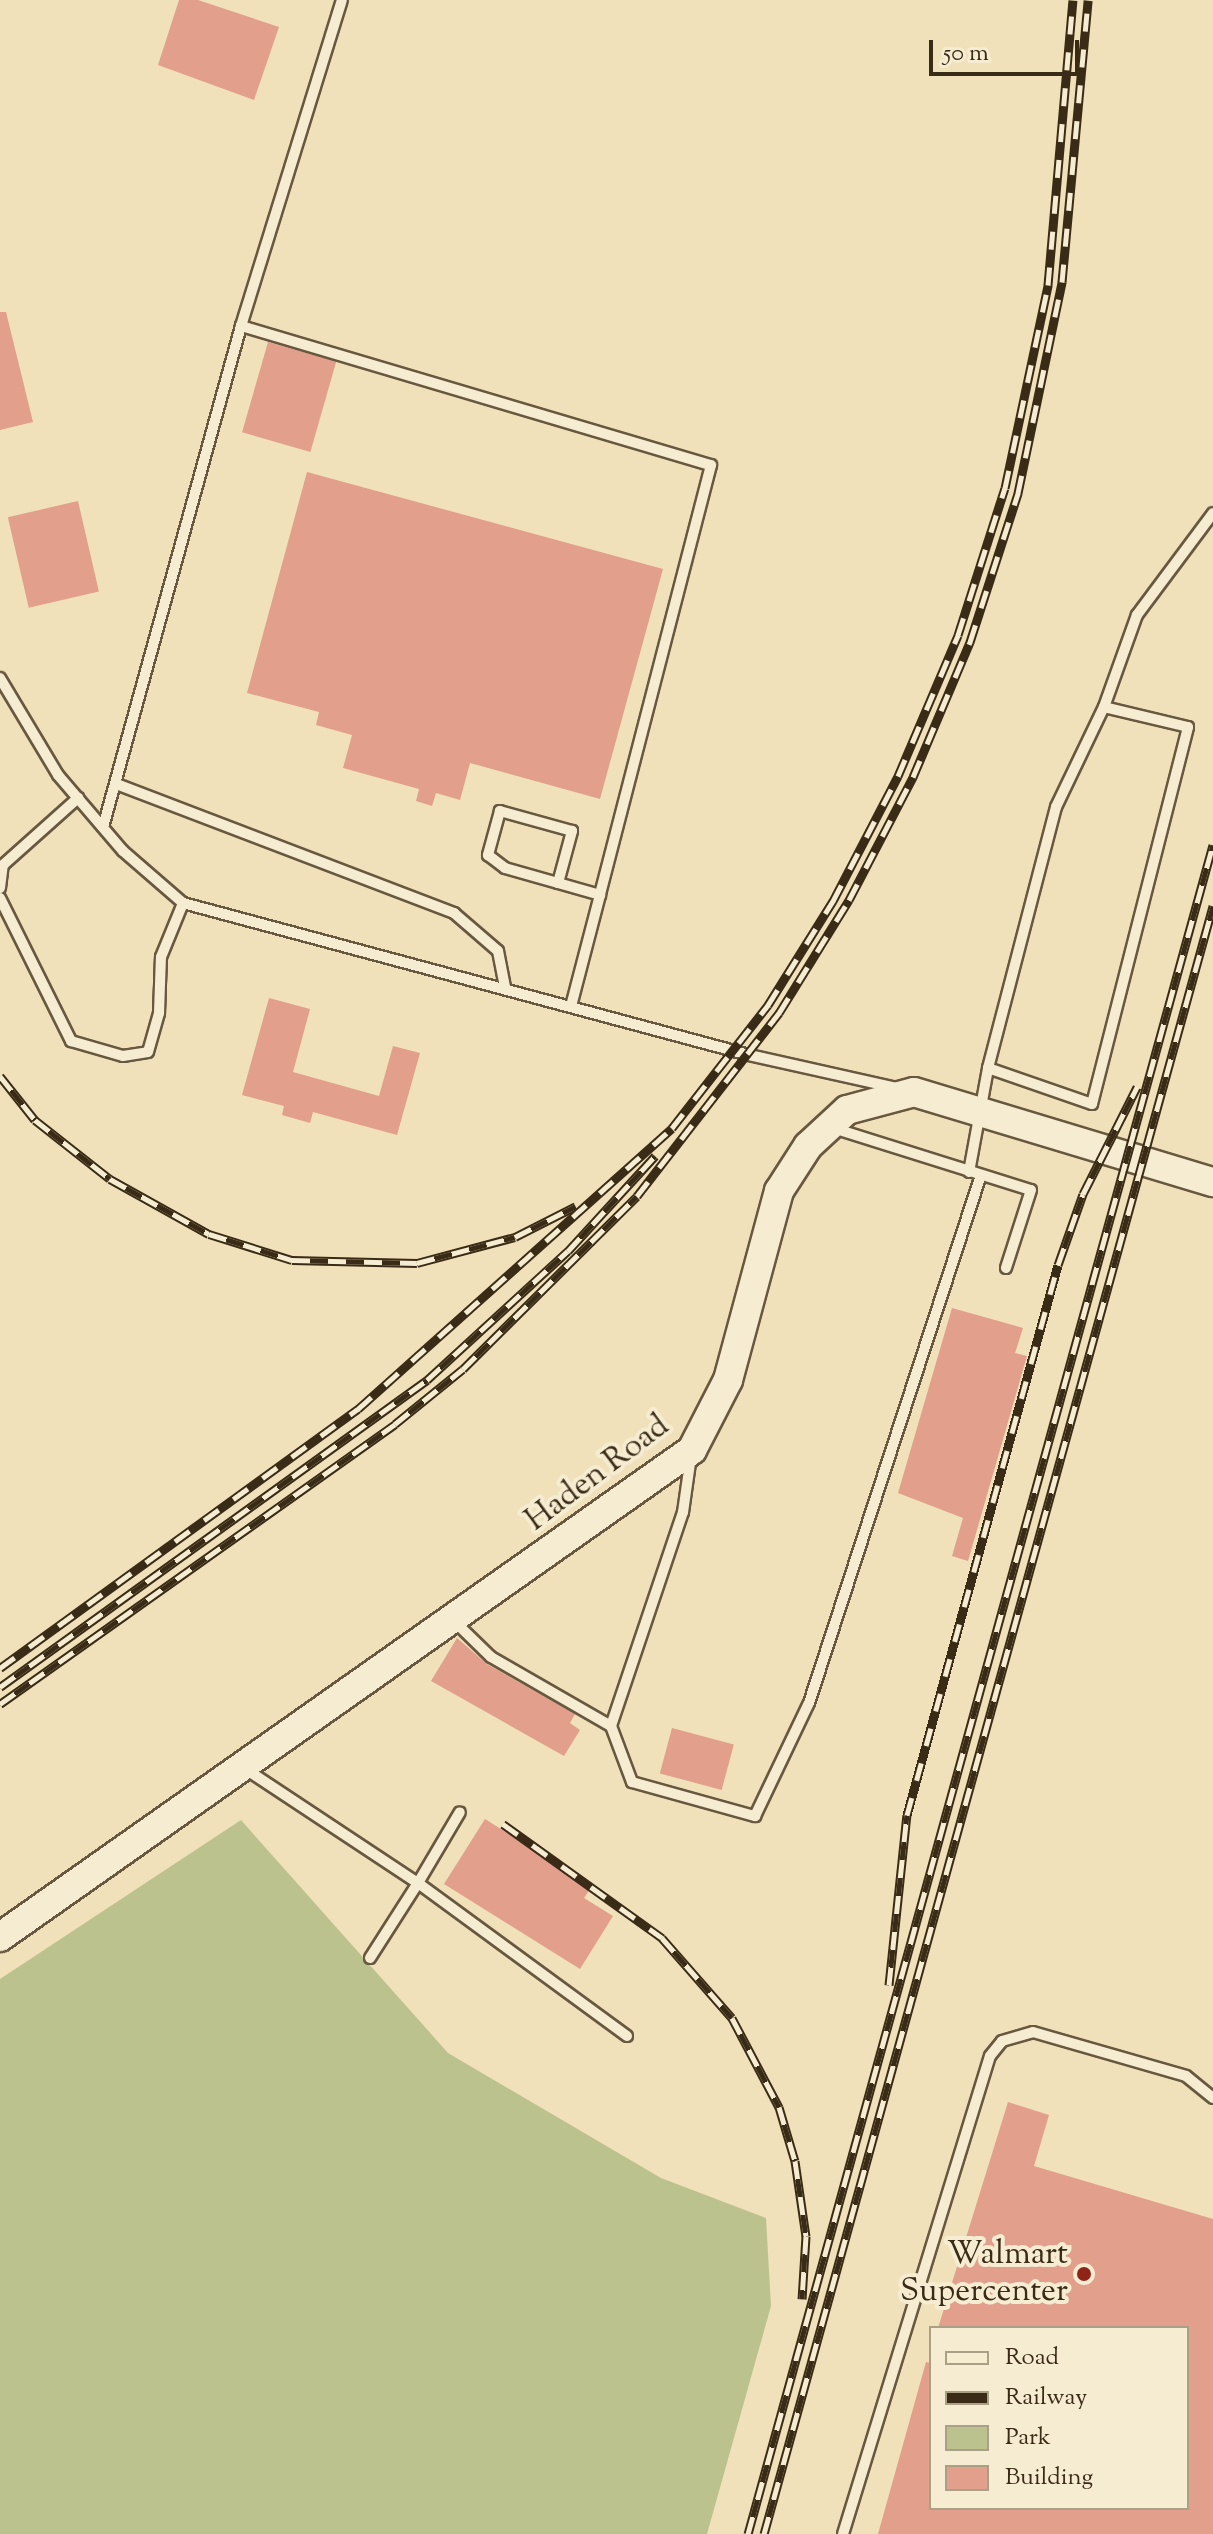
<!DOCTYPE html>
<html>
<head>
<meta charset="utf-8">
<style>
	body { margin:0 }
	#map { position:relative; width:1213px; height:2534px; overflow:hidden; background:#f0e1ba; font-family:"Sorts Mill Goudy",serif }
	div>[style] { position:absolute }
	.green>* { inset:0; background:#bcc28e }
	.building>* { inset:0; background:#e19f8c; transform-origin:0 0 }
	.roads { filter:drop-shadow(2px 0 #68583f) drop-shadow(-2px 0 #68583f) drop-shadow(0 2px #68583f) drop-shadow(0 -2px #68583f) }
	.lane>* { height:10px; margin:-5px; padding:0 5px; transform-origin:5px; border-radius:5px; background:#f5ecd2 }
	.secondary>* { height:28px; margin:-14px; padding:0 14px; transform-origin:14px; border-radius:14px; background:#f5ecd2 }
	.rail>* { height:9px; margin-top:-4.5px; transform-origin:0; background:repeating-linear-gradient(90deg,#f5ecd2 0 18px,#3a2b16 0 36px); box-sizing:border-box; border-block:2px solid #3a2b16 }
	.dots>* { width:22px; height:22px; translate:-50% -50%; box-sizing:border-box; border:4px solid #f5ecd2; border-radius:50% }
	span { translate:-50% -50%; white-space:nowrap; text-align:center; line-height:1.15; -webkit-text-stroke:8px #f5ecd2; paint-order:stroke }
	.street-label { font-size:32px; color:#3a2b16 }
	.poi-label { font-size:32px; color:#3a2b16 }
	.right { translate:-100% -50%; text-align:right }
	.legend { position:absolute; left:929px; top:2326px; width:260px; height:184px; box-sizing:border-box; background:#f5ecd2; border:2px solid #aa9f87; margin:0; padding:10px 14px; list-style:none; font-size:24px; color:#3a2b16 }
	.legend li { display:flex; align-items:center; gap:16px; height:40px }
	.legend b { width:40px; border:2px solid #aa9f87 }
	.scale { position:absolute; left:929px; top:40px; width:150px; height:36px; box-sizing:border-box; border:4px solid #3a2b16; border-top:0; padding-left:10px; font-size:24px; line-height:28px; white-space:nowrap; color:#3a2b16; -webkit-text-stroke:6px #f5ecd2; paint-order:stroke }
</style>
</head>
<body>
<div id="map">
	<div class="green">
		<div style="clip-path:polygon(241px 1820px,448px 2053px,661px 2178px,766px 2218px,771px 2306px,707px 2534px,0 2534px,0 1979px)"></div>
	</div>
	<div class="building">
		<div style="clip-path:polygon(179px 0,198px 0,279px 27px,254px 100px,158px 65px)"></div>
		<div style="clip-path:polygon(0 312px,6px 312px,33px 422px,0 430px)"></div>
		<div style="left:268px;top:342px;width:71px;height:94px;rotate:16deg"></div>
		<div style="clip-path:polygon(307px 472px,663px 569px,600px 799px,470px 763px,460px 800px,436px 793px,432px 806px,416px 801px,419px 789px,343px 768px,352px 735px,316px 725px,319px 712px,247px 693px)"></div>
		<div style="left:78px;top:501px;width:93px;height:72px;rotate:77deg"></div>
		<div style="clip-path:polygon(269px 998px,310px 1009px,293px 1072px,379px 1096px,393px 1046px,420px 1053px,397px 1135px,313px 1112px,310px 1123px,282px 1115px,284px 1106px,242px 1095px)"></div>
		<div style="clip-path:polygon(952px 1308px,1023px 1328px,1015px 1353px,1027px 1356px,968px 1561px,952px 1556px,963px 1518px,898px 1493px)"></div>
		<div style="clip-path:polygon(457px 1638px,487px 1664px,575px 1714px,570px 1723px,580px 1730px,564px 1756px,431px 1681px)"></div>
		<div style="left:672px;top:1728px;width:64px;height:47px;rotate:15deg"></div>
		<div style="clip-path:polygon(485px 1819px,592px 1886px,584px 1898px,613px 1916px,580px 1969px,444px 1884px)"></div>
		<div style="clip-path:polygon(1008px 2102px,1049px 2115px,1034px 2166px,1213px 2219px,1213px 2534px,878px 2534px,926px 2362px,931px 2363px,931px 2508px,1187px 2508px,1187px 2328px,938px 2328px)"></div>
	</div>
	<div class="roads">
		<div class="lane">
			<div style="left:241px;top:326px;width:490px;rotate:16.5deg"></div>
			<div style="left:711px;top:465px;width:444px;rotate:104.5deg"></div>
			<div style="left:0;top:678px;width:113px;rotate:59.1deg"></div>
			<div style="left:58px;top:775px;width:100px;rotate:49.5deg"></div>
			<div style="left:123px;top:851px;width:79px;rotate:40.9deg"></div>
			<div style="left:183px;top:903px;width:586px;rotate:15.03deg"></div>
			<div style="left:749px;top:1055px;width:152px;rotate:12.6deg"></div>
			<div style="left:119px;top:785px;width:359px;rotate:20.9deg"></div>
			<div style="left:454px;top:913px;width:58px;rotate:40.8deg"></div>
			<div style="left:498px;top:951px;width:38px;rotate:79deg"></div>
			<div style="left:103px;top:827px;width:520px;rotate:-74.6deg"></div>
			<div style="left:241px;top:326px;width:341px;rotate:-72.8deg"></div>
			<div style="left:558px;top:883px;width:54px;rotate:-74.9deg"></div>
			<div style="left:572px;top:831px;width:75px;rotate:-164.5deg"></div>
			<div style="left:500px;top:811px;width:46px;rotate:105.3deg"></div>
			<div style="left:488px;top:855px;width:21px;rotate:37deg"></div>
			<div style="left:505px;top:868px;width:55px;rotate:15.8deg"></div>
			<div style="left:558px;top:883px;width:44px;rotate:15.9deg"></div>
			<div style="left:600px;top:895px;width:115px;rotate:104.6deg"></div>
			<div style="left:0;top:888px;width:23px;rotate:-83deg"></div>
			<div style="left:3px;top:865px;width:101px;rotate:-41.8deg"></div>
			<div style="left:0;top:898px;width:160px;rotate:63.6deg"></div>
			<div style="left:71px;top:1041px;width:54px;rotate:16.1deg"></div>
			<div style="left:123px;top:1056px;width:25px;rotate:-9deg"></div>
			<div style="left:148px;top:1052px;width:41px;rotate:-74.2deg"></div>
			<div style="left:159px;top:1013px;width:56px;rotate:-88deg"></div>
			<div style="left:161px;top:957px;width:58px;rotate:-67.8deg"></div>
			<div style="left:988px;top:1068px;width:110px;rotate:19.1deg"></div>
			<div style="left:1092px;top:1104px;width:389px;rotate:-75.7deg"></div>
			<div style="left:1188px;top:727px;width:86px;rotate:-166.6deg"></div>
			<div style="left:833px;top:1128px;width:207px;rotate:17.4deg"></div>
			<div style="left:1031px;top:1190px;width:82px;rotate:107.8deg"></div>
			<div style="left:969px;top:1172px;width:106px;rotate:-79.6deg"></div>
			<div style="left:988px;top:1068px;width:270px;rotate:-75.4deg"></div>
			<div style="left:1056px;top:807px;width:111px;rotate:-64.4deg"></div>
			<div style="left:1104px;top:707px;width:98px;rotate:-70.3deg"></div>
			<div style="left:1137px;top:615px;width:127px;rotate:-53.3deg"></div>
			<div style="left:691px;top:1456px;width:57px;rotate:98.1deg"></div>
			<div style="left:683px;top:1512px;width:226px;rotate:108.6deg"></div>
			<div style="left:611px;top:1726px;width:60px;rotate:69.4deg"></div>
			<div style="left:632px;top:1782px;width:128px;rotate:15.5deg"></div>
			<div style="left:755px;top:1816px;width:125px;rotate:-64.5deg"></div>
			<div style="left:809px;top:1703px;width:555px;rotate:-71.96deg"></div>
			<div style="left:455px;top:1622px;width:50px;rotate:44.2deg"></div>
			<div style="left:491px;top:1657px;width:138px;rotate:29.9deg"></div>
			<div style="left:244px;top:1768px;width:209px;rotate:33.5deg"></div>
			<div style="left:418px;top:1883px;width:82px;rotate:-59.4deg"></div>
			<div style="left:370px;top:1958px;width:89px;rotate:-57.4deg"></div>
			<div style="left:418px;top:1883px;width:259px;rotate:36.2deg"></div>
			<div style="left:843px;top:2534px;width:500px;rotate:-72.91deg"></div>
			<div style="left:990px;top:2056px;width:19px;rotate:-51deg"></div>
			<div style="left:1002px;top:2041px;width:32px;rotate:-16deg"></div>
			<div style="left:1033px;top:2032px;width:159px;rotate:16deg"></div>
			<div style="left:1186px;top:2076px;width:35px;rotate:39deg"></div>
		</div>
		<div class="secondary">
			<div style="left:0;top:1937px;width:846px;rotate:-35.14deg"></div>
			<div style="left:692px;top:1450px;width:79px;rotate:-62.8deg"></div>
			<div style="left:728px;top:1380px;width:196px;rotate:-74.9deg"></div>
			<div style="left:779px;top:1191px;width:54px;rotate:-57.2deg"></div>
			<div style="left:808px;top:1146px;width:53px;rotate:-42.7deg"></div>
			<div style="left:847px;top:1110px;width:69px;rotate:-15deg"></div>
			<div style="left:914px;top:1092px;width:312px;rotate:16.8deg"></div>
		</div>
	</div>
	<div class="rail">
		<div style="left:0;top:1076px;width:56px;rotate:51.5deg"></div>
		<div style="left:35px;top:1120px;width:95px;rotate:38.2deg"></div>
		<div style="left:110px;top:1179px;width:113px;rotate:29.1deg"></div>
		<div style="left:209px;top:1234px;width:87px;rotate:17.4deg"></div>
		<div style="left:292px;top:1260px;width:125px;rotate:1.4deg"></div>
		<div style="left:417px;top:1263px;width:101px;rotate:-14.9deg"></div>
		<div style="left:515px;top:1237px;width:68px;rotate:-26.9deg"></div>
		<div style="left:0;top:1668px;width:442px;rotate:-35.9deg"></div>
		<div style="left:358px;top:1409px;width:421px;rotate:-41.8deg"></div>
		<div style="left:672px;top:1128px;width:156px;rotate:-52deg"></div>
		<div style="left:768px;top:1005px;width:123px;rotate:-58deg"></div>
		<div style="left:833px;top:901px;width:141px;rotate:-62.5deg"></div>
		<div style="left:898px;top:776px;width:153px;rotate:-66.9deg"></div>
		<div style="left:958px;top:635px;width:154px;rotate:-72.3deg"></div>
		<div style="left:1005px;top:488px;width:208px;rotate:-78deg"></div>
		<div style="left:1048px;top:285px;width:286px;rotate:-85deg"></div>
		<div style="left:0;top:1687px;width:526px;rotate:-35.71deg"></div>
		<div style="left:427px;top:1380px;width:191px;rotate:-42.5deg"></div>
		<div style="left:568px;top:1251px;width:129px;rotate:-47.5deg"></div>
		<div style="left:0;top:1704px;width:484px;rotate:-35.3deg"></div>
		<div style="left:395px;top:1424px;width:87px;rotate:-39deg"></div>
		<div style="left:463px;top:1369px;width:245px;rotate:-44.8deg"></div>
		<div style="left:637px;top:1196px;width:232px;rotate:-52.2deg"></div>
		<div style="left:779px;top:1013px;width:133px;rotate:-58.2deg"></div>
		<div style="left:849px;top:900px;width:139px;rotate:-62.5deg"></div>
		<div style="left:913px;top:777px;width:147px;rotate:-67.1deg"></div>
		<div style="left:970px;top:642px;width:157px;rotate:-72.1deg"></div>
		<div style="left:1018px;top:493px;width:216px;rotate:-78.2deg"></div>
		<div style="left:1062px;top:282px;width:283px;rotate:-84.7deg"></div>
		<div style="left:503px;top:1824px;width:196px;rotate:35.6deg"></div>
		<div style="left:662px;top:1938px;width:106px;rotate:48.8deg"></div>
		<div style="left:732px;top:2018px;width:101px;rotate:62.2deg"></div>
		<div style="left:779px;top:2107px;width:56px;rotate:73.5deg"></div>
		<div style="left:795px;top:2161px;width:76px;rotate:81.7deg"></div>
		<div style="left:806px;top:2236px;width:63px;rotate:93.6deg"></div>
		<div style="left:889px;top:1985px;width:171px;rotate:-84deg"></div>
		<div style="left:907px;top:1815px;width:570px;rotate:-74.65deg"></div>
		<div style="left:1058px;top:1265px;width:75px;rotate:-70.6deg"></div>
		<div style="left:1083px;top:1194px;width:120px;rotate:-63.2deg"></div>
		<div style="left:748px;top:2534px;width:1752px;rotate:-74.61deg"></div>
		<div style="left:764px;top:2534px;width:1689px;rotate:-74.58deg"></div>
	</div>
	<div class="dots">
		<div style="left:1084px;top:2274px;background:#8f2418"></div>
	</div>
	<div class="street-label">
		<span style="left:598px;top:1474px;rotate:-37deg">Haden Road</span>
	</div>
	<div class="poi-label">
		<span class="right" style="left:1068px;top:2274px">Walmart<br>Supercenter</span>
	</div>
	<ul class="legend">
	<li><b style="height:10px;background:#f5ecd2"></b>Road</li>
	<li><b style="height:10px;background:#3a2b16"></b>Railway</li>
	<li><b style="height:22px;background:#bcc28e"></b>Park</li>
	<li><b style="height:22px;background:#e19f8c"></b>Building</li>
	</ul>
	<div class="scale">50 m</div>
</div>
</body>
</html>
